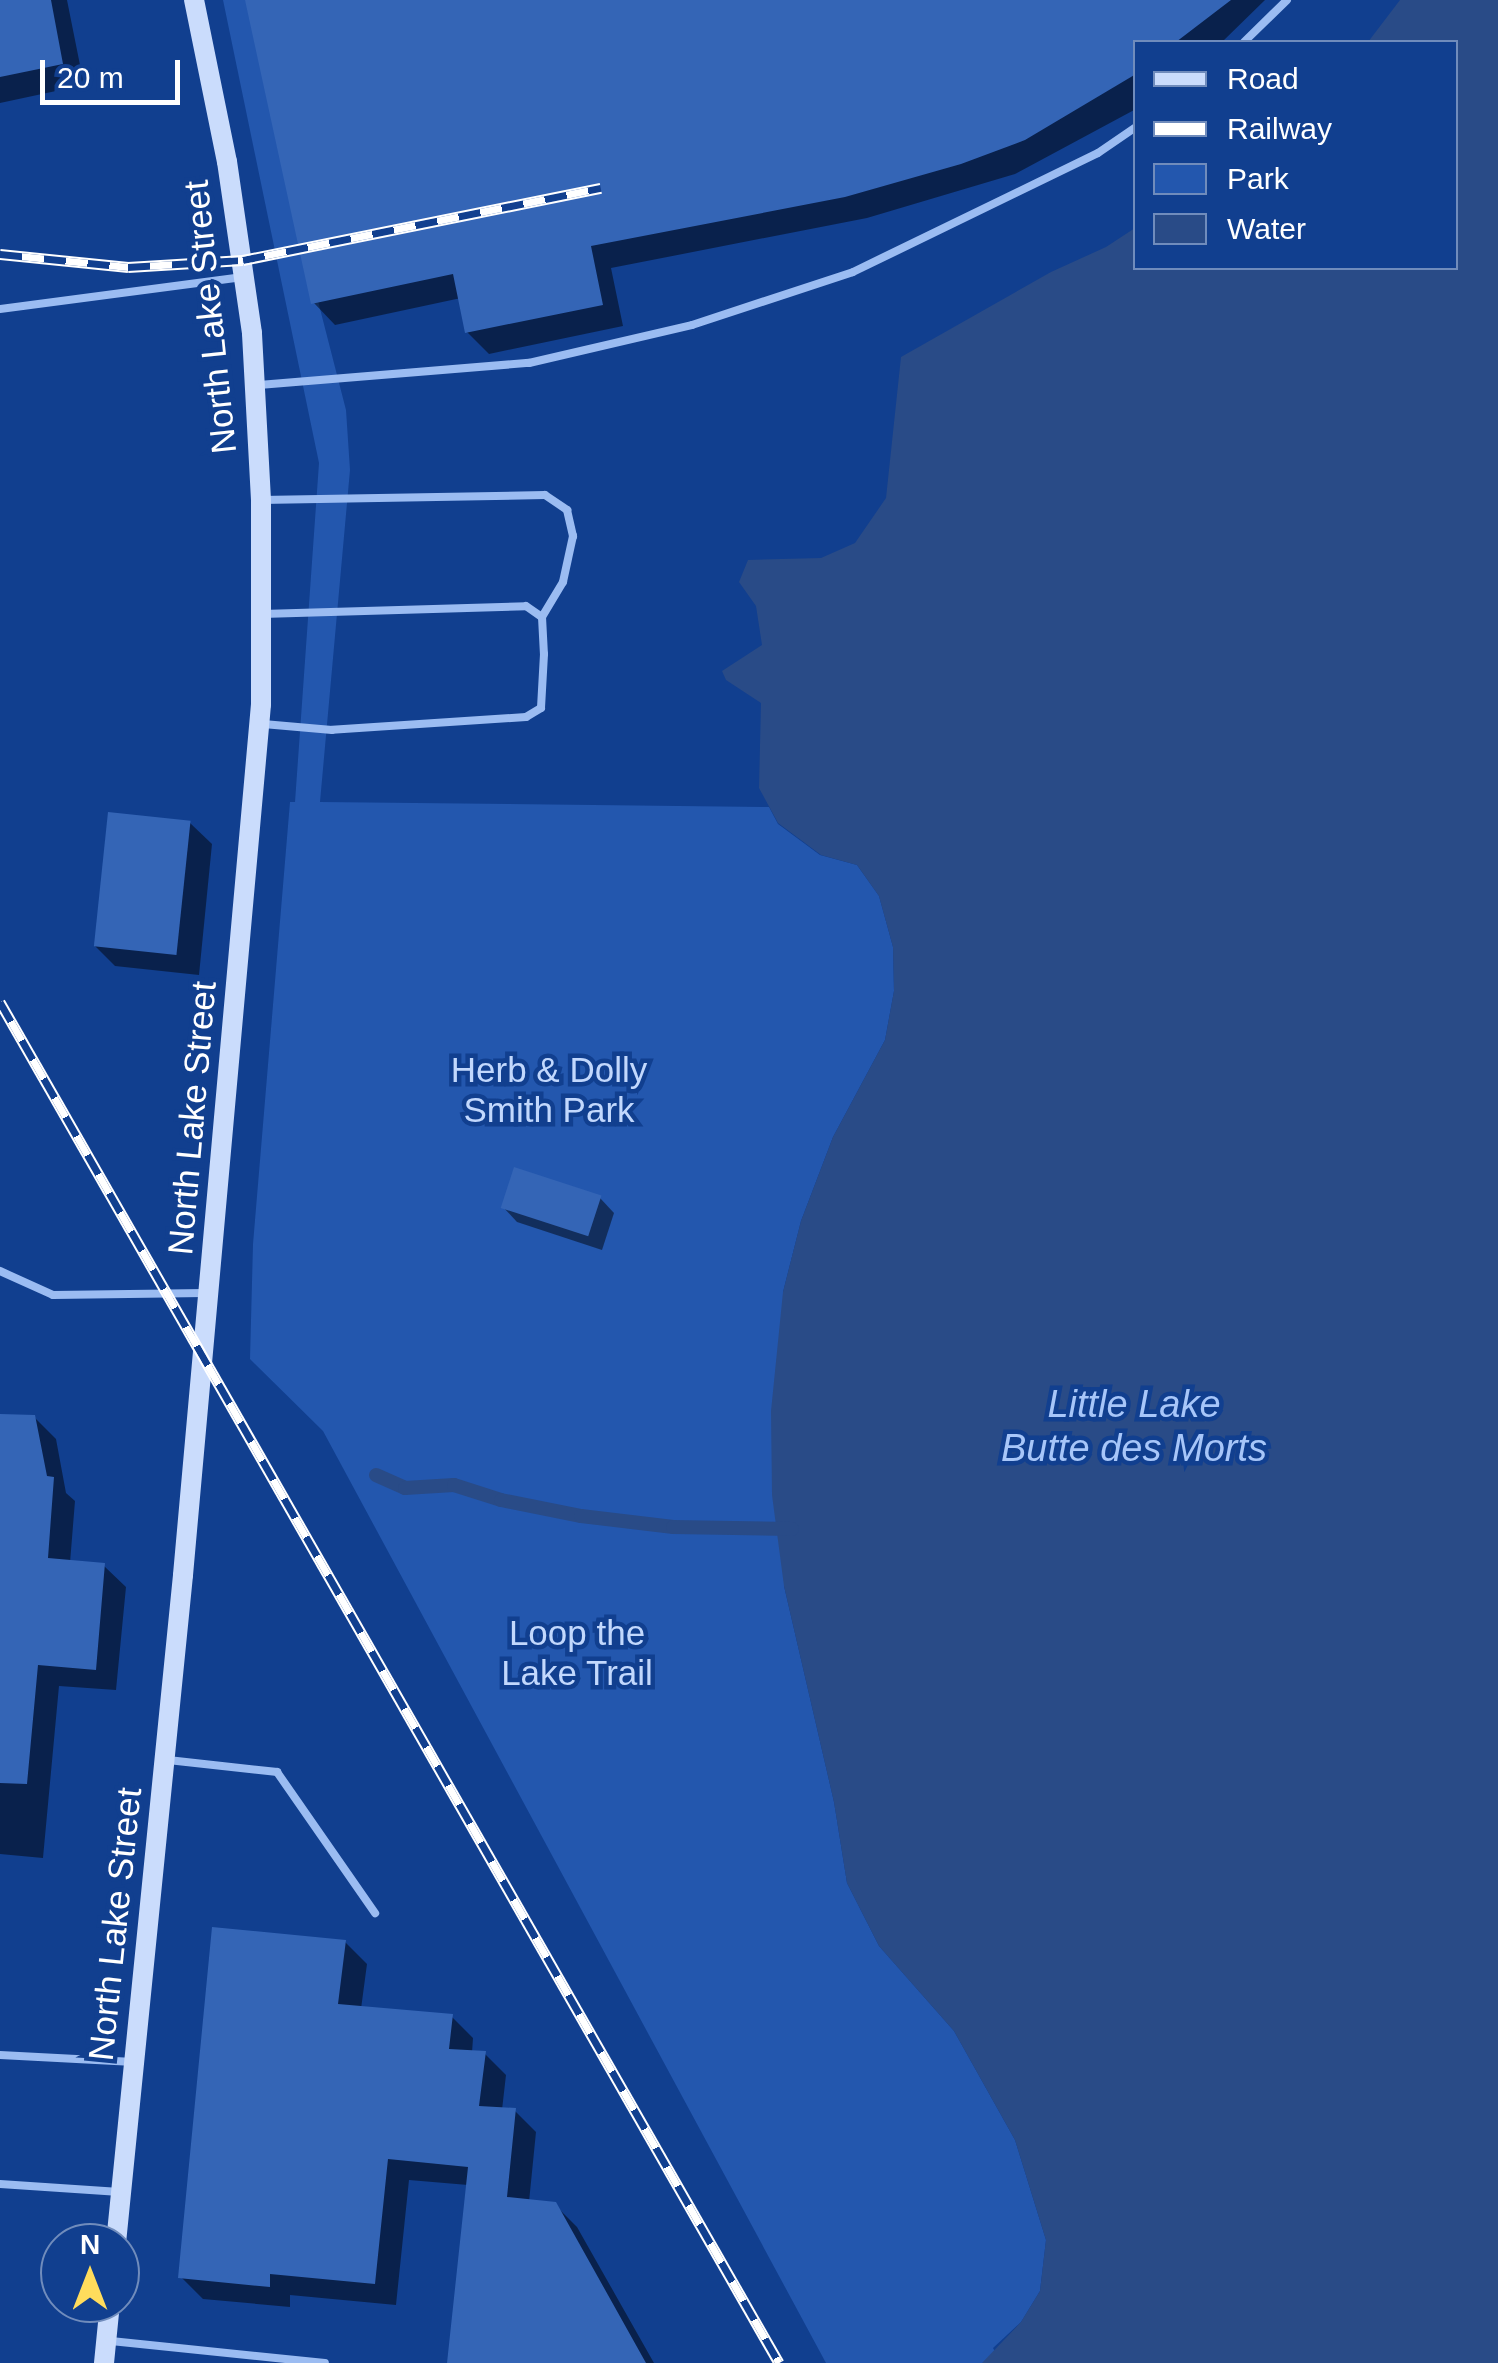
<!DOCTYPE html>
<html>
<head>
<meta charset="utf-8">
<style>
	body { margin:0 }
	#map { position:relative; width:1498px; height:2363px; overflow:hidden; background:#113f8f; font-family:Arial,sans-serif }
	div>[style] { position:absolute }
	.green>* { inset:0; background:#2357ae }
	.water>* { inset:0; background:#294b87 }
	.shadow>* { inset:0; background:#0007 }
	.stream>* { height:14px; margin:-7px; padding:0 7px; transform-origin:7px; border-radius:7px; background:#294b87 }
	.building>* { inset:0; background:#3465b6; transform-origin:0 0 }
	.lane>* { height:8px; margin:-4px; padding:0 4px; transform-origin:4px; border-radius:4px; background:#9bbcf2 }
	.secondary>* { height:20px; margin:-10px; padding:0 10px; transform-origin:10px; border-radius:10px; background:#cadcfc }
	.rail>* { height:11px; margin-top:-5.5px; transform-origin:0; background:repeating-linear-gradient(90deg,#113f8f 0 22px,#fff 0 44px); box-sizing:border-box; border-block:2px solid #fff }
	span { translate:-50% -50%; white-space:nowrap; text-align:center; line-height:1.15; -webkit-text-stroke:9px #113f8f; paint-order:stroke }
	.street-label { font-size:35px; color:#fff }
	.park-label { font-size:35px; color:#c2d8fd }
	.water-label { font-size:38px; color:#a7c6f9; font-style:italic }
	.legend { position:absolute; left:1133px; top:40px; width:325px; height:230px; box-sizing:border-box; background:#113f8f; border:2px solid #708cbc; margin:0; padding:12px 18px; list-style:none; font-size:30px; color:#fff }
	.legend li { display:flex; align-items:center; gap:20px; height:50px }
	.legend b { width:50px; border:2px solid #708cbc }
	.north { position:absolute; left:40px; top:2223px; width:100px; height:100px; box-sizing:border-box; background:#113f8f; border:2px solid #708cbc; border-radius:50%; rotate:0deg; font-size:28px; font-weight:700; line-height:40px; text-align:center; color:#fff }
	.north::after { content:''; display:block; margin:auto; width:35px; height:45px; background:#ffdc5c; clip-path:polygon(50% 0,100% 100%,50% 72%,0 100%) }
	.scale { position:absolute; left:40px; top:60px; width:140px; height:45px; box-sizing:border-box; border:5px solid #fff; border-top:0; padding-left:12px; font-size:30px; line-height:35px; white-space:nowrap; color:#fff; -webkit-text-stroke:8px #113f8f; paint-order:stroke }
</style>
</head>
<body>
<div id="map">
	<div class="green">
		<div style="clip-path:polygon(223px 0,258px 0,317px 297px,346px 410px,350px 470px,320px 802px,769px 807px,778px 824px,820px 855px,857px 865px,879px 896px,893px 947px,894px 991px,885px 1040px,833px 1137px,801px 1221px,783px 1292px,784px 1586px,834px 1802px,847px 1883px,879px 1946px,954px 2031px,1015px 2140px,1046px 2240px,1040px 2291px,1021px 2322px,993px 2348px,1001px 2363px,826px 2363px,323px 1431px,250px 1359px,253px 1244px,290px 802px,295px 802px,319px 463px)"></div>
	</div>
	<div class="water">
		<div style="clip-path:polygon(1400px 0,1498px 0,1498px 2363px,982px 2363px,1021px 2322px,1040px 2291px,1046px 2240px,1015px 2140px,954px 2031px,879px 1946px,847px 1883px,834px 1802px,784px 1586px,772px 1495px,771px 1411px,783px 1292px,801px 1221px,833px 1137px,885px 1040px,894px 991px,893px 947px,879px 896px,857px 865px,821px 855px,778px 823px,759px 788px,761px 703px,726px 680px,722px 671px,762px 645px,756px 606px,739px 582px,748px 560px,821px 558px,855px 543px,886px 498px,901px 357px,1051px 272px,1106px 247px,1135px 228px,1136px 268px,1456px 268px,1456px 42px,1368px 42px)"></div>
	</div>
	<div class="shadow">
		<div style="clip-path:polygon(0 0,67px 0,84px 85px,0 103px)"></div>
		<div style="clip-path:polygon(247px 0,1265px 0,1222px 42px,1136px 42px,1136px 109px,1015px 174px,867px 218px,611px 268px,623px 326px,489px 354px,467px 332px,461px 298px,335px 325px,314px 303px)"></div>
		<div style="clip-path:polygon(190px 823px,212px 844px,199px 975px,115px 966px,94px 945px)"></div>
		<div style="clip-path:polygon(600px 1198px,614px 1213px,602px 1250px,517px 1222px,503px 1207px)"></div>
		<div style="clip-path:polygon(0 1416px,34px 1417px,56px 1439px,66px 1493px,75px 1501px,70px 1563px,104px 1566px,126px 1587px,116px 1690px,59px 1686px,43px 1858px,0 1854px)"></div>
		<div style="clip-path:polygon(345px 1942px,367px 1964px,361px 2009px,452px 2017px,473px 2038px,472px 2053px,485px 2054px,506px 2075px,502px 2110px,515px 2111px,536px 2132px,529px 2202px,555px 2205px,577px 2227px,654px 2363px,451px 2363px,468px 2185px,409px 2180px,396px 2305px,290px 2295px,290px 2307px,203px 2299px,181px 2277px)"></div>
	</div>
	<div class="stream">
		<div style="left:376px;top:1475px;width:32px;rotate:24deg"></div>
		<div style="left:405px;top:1488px;width:49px;rotate:-3.5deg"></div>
		<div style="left:454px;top:1485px;width:49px;rotate:17.7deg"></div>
		<div style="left:501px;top:1500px;width:82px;rotate:11.3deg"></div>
		<div style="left:581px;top:1516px;width:93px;rotate:6.8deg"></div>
		<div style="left:673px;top:1527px;width:119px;rotate:1deg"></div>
	</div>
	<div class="building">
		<div style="clip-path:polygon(0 0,51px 0,63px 64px,0 77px)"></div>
		<div style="clip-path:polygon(245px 0,1231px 0,1176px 42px,1136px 42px,1136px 74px,1025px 140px,961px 164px,845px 197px,591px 246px,603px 305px,465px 333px,453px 274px,311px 304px)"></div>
		<div style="left:108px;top:812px;width:83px;height:135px;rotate:6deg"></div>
		<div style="left:514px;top:1167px;width:92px;height:43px;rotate:18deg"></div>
		<div style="clip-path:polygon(0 1414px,35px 1415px,47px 1476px,54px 1477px,48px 1558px,105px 1563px,96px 1670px,38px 1665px,27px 1784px,0 1783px)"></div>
		<div style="clip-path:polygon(212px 1927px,346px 1940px,338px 2004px,453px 2014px,449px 2049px,486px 2051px,479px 2106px,516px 2108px,507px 2197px,556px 2202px,646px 2363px,447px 2363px,468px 2167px,388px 2159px,375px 2284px,270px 2274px,270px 2287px,178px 2278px)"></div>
	</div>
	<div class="lane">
		<div style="left:1244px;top:42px;width:60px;rotate:-44.3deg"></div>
		<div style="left:0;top:309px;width:245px;rotate:-7.5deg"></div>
		<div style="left:259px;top:385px;width:271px;rotate:-4.7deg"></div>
		<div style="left:529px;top:363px;width:167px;rotate:-13.1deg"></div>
		<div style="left:692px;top:325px;width:169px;rotate:-18.2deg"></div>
		<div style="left:853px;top:272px;width:272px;rotate:-25.9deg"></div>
		<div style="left:1098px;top:153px;width:46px;rotate:-34.4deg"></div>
		<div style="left:261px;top:500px;width:284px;rotate:-1deg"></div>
		<div style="left:545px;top:495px;width:27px;rotate:34deg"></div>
		<div style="left:567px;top:510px;width:27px;rotate:77deg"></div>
		<div style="left:573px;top:536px;width:47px;rotate:102.3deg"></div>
		<div style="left:563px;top:582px;width:41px;rotate:121deg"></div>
		<div style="left:262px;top:614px;width:264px;rotate:-1.7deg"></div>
		<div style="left:526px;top:606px;width:19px;rotate:35deg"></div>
		<div style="left:542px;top:617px;width:37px;rotate:87deg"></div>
		<div style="left:544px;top:654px;width:54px;rotate:93.2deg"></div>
		<div style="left:541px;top:708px;width:17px;rotate:149deg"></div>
		<div style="left:526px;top:717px;width:194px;rotate:176.2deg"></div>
		<div style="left:332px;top:730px;width:69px;rotate:-175deg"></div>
		<div style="left:0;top:1271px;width:58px;rotate:24.4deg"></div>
		<div style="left:53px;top:1295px;width:152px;rotate:-0.8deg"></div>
		<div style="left:168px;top:1760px;width:110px;rotate:6.3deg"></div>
		<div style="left:277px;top:1772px;width:172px;rotate:55.2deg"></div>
		<div style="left:0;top:2055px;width:134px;rotate:3deg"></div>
		<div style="left:0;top:2184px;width:120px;rotate:3.8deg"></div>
		<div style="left:111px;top:2341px;width:215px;rotate:5.9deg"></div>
	</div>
	<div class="secondary">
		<div style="left:116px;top:2243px;width:671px;rotate:-84.27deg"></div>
		<div style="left:183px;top:1575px;width:874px;rotate:-84.88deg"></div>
		<div style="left:261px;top:704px;width:204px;rotate:-90deg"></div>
		<div style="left:261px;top:500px;width:167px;rotate:-93.1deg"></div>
		<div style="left:252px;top:333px;width:173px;rotate:-98.3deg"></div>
		<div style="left:227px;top:162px;width:165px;rotate:-101.5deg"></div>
		<div style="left:104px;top:2363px;width:60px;rotate:-84.3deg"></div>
	</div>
	<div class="rail">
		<div style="left:0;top:254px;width:129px;rotate:5.8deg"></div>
		<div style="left:128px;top:267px;width:115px;rotate:-3.5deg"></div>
		<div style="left:243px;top:260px;width:365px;rotate:-11.4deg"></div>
		<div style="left:0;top:1002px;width:1568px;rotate:60.21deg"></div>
	</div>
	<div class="street-label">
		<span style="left:210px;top:317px;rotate:-96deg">North Lake Street</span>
		<span style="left:192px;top:1118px;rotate:-85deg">North Lake Street</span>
		<span style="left:115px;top:1924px;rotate:-84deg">North Lake Street</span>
	</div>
	<div class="park-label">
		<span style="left:549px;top:1090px">Herb &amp; Dolly<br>Smith Park</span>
		<span style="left:577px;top:1653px">Loop the<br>Lake Trail</span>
	</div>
	<div class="water-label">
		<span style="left:1134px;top:1427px">Little Lake<br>Butte des Morts</span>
	</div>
	<ul class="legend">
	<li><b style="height:12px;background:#cadcfc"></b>Road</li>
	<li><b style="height:12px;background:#fff"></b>Railway</li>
	<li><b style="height:28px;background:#2357ae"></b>Park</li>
	<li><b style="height:28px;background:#294b87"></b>Water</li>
	</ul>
	<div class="north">N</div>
	<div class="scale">20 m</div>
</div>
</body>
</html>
